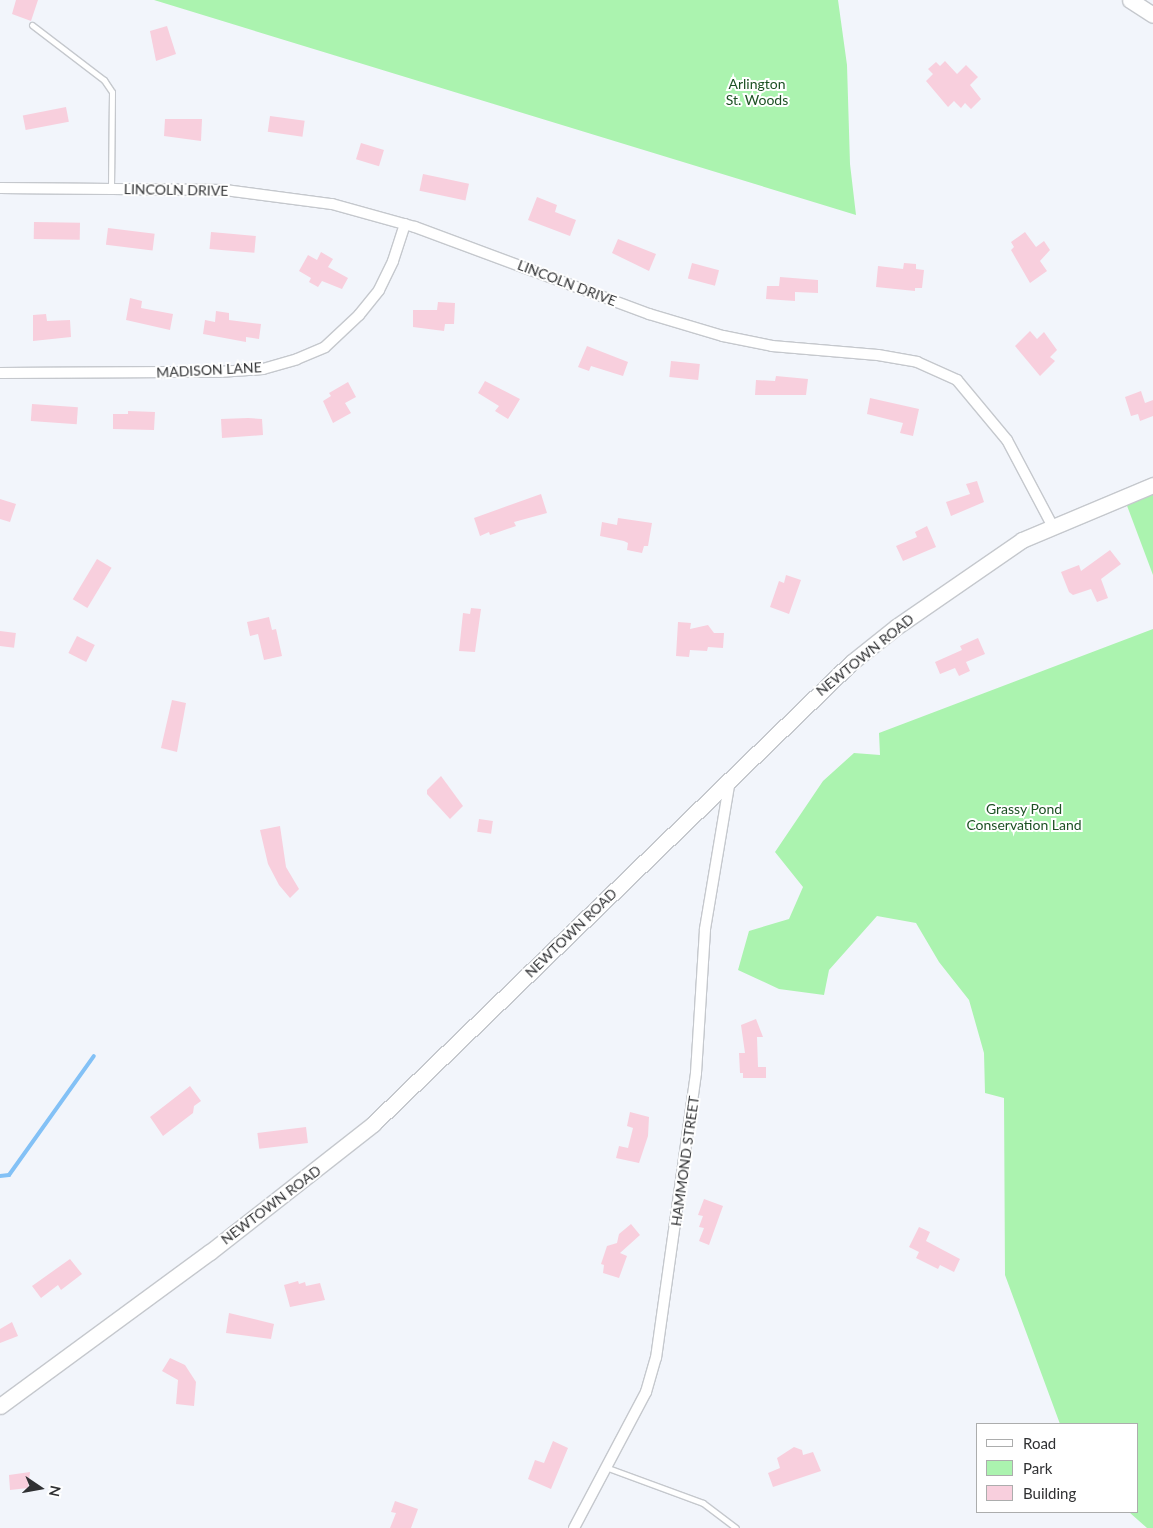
<!DOCTYPE html>
<html>
<head>
<meta charset="utf-8">
<style>
	body { margin:0 }
	#map { position:relative; width:1153px; height:1528px; overflow:hidden; background:#f2f5fb; font-family:Lato,sans-serif }
	div>[style] { position:absolute }
	.green>* { inset:0; background:#abf3af }
	.stream>* { height:4px; margin:-2px; padding:0 2px; transform-origin:2px; border-radius:2px; background:#83c1f6 }
	.building>* { inset:0; background:#f8cfdd; transform-origin:0 0 }
	.roads { filter:drop-shadow(1px 0 #c5c8cd) drop-shadow(-1px 0 #c5c8cd) drop-shadow(0 1px #c5c8cd) drop-shadow(0 -1px #c5c8cd) }
	.lane>* { height:5px; margin:-2.5px; padding:0 2.5px; transform-origin:2.5px; border-radius:2.5px; background:#fff }
	.street>* { height:10px; margin:-5px; padding:0 5px; transform-origin:5px; border-radius:5px; background:#fff }
	.secondary>* { height:15px; margin:-7.5px; padding:0 7.5px; transform-origin:7.5px; border-radius:7.5px; background:#fff }
	span { translate:-50% -50%; white-space:nowrap; text-align:center; line-height:1.15; -webkit-text-stroke:4px #fff; paint-order:stroke }
	.park-label { font-size:14px; color:#1d5124 }
	.street-label { font-size:14px; color:#303133 }
	.legend { position:absolute; left:976px; top:1423px; width:162px; height:90px; box-sizing:border-box; background:#fff; border:1px solid #acadad; margin:0; padding:6px 9px; list-style:none; font-size:15px; color:#303133 }
	.legend li { display:flex; align-items:center; gap:10px; height:25px }
	.legend b { width:25px; border:1px solid #acadad }
	.north { position:absolute; left:15px; top:1463px; width:50px; height:50px; -webkit-text-stroke:4px #fff; paint-order:stroke; rotate:102deg; font-size:14px; font-weight:700; line-height:20px; text-align:center; color:#303133 }
	.north::after { content:''; display:block; margin:auto; width:18px; height:22px; background:#303133; clip-path:polygon(50% 0,100% 100%,50% 72%,0 100%) }
</style>
</head>
<body>
<div id="map">
	<div class="green">
		<div style="clip-path:polygon(154px 0,838px 0,847px 65px,850px 164px,856px 215px)"></div>
		<div style="clip-path:polygon(1152px 493px,1153px 495px,1153px 575px,1126px 503px)"></div>
		<div style="clip-path:polygon(1153px 629px,1153px 1528px,1147px 1528px,1129px 1512px,1137px 1512px,1137px 1424px,1060px 1424px,1005px 1275px,1004px 1098px,985px 1093px,984px 1053px,969px 1000px,939px 962px,916px 923px,877px 916px,829px 970px,824px 995px,779px 989px,738px 970px,749px 931px,789px 919px,803px 887px,775px 852px,823px 781px,854px 753px,880px 755px,879px 733px)"></div>
	</div>
	<div class="stream">
		<div style="left:0;top:1176px;width:9px;rotate:-6deg"></div>
		<div style="left:9px;top:1175px;width:146px;rotate:-54.5deg"></div>
	</div>
	<div class="building">
		<div style="clip-path:polygon(16px 0,38px 0,31px 21px,12px 14px)"></div>
		<div style="clip-path:polygon(167px 26px,176px 54px,156px 61px,150px 31px)"></div>
		<div style="clip-path:polygon(945px 61px,957px 74px,966px 65px,978px 77px,970px 85px,981px 99px,971px 109px,965px 103px,961px 108px,954px 101px,948px 107px,926px 81px,933px 74px,928px 69px,936px 62px,940px 66px)"></div>
		<div style="left:66px;top:107px;width:15px;height:44px;rotate:79deg"></div>
		<div style="left:270px;top:116px;width:35px;height:16px;rotate:8deg"></div>
		<div style="clip-path:polygon(165px 119px,202px 119px,201px 141px,164px 136px)"></div>
		<div style="left:361px;top:143px;width:24px;height:17px;rotate:17deg"></div>
		<div style="left:423px;top:174px;width:47px;height:17px;rotate:12deg"></div>
		<div style="clip-path:polygon(537px 197px,557px 205px,555px 212px,576px 220px,570px 236px,528px 220px)"></div>
		<div style="left:34px;top:222px;width:46px;height:17px;rotate:1deg"></div>
		<div style="left:108px;top:228px;width:47px;height:17px;rotate:7deg"></div>
		<div style="left:211px;top:232px;width:45px;height:17px;rotate:5deg"></div>
		<div style="clip-path:polygon(1025px 232px,1036px 247px,1044px 241px,1050px 250px,1040px 261px,1047px 271px,1030px 283px,1011px 250px,1014px 247px,1011px 242px)"></div>
		<div style="clip-path:polygon(618px 239px,656px 254px,649px 271px,612px 253px)"></div>
		<div style="clip-path:polygon(321px 252px,333px 259px,328px 267px,348px 278px,342px 289px,322px 281px,318px 287px,309px 282px,311px 278px,299px 271px,308px 255px,317px 260px)"></div>
		<div style="left:692px;top:263px;width:28px;height:16px;rotate:15deg"></div>
		<div style="clip-path:polygon(904px 263px,916px 264px,916px 269px,924px 270px,922px 288px,915px 288px,915px 291px,876px 287px,878px 266px,903px 269px)"></div>
		<div style="clip-path:polygon(780px 277px,818px 280px,818px 293px,795px 292px,795px 301px,766px 299px,767px 286px,779px 286px)"></div>
		<div style="clip-path:polygon(130px 298px,142px 301px,141px 308px,173px 314px,170px 330px,126px 320px)"></div>
		<div style="clip-path:polygon(438px 302px,455px 303px,454px 324px,445px 324px,444px 331px,413px 327px,413px 310px,437px 310px)"></div>
		<div style="clip-path:polygon(216px 311px,229px 313px,229px 320px,261px 324px,259px 339px,246px 337px,246px 342px,203px 334px,205px 320px,215px 322px)"></div>
		<div style="clip-path:polygon(46px 314px,47px 321px,70px 320px,71px 337px,33px 341px,33px 315px)"></div>
		<div style="clip-path:polygon(1030px 331px,1037px 339px,1044px 332px,1057px 350px,1050px 357px,1055px 361px,1040px 376px,1015px 346px)"></div>
		<div style="clip-path:polygon(587px 346px,628px 362px,623px 376px,591px 366px,589px 371px,578px 367px)"></div>
		<div style="left:671px;top:361px;width:29px;height:16px;rotate:6deg"></div>
		<div style="clip-path:polygon(776px 376px,808px 379px,806px 395px,755px 395px,756px 380px,775px 381px)"></div>
		<div style="clip-path:polygon(485px 381px,520px 399px,508px 419px,495px 411px,499px 406px,478px 393px)"></div>
		<div style="clip-path:polygon(348px 382px,356px 397px,345px 403px,351px 413px,333px 423px,323px 401px,331px 396px,329px 393px)"></div>
		<div style="clip-path:polygon(1141px 391px,1145px 403px,1153px 400px,1153px 416px,1140px 421px,1138px 414px,1131px 416px,1125px 397px)"></div>
		<div style="clip-path:polygon(870px 398px,919px 409px,913px 436px,900px 433px,903px 423px,867px 414px)"></div>
		<div style="left:32px;top:404px;width:46px;height:17px;rotate:4deg"></div>
		<div style="clip-path:polygon(128px 411px,155px 412px,154px 430px,113px 429px,113px 414px,128px 414px)"></div>
		<div style="clip-path:polygon(248px 418px,262px 419px,263px 435px,222px 438px,221px 419px)"></div>
		<div style="clip-path:polygon(977px 481px,984px 502px,951px 516px,946px 502px,970px 494px,966px 484px)"></div>
		<div style="clip-path:polygon(541px 494px,547px 513px,514px 522px,516px 526px,490px 535px,489px 532px,480px 536px,474px 518px)"></div>
		<div style="clip-path:polygon(0 499px,16px 504px,10px 522px,0 519px)"></div>
		<div style="clip-path:polygon(618px 518px,652px 523px,648px 546px,644px 546px,642px 553px,627px 550px,628px 543px,624px 541px,600px 536px,602px 522px,617px 525px)"></div>
		<div style="clip-path:polygon(927px 526px,936px 547px,903px 561px,896px 546px,917px 537px,915px 532px)"></div>
		<div style="clip-path:polygon(1110px 550px,1121px 564px,1101px 579px,1108px 598px,1097px 602px,1091px 589px,1073px 595px,1069px 592px,1061px 572px,1079px 565px,1081px 571px)"></div>
		<div style="left:97px;top:559px;width:17px;height:47px;rotate:31deg"></div>
		<div style="clip-path:polygon(786px 575px,801px 580px,789px 614px,770px 607px,779px 581px,784px 583px)"></div>
		<div style="clip-path:polygon(471px 608px,481px 609px,475px 652px,459px 651px,463px 613px,470px 614px)"></div>
		<div style="clip-path:polygon(269px 617px,272px 630px,276px 629px,282px 656px,264px 660px,258px 634px,250px 636px,247px 622px)"></div>
		<div style="clip-path:polygon(678px 622px,691px 623px,690px 629px,708px 625px,714px 633px,724px 633px,723px 648px,708px 647px,707px 651px,690px 650px,689px 657px,676px 656px)"></div>
		<div style="left:0;top:631px;width:16px;height:15px;rotate:7deg"></div>
		<div style="left:77px;top:636px;width:20px;height:19px;rotate:27deg"></div>
		<div style="clip-path:polygon(978px 638px,985px 654px,966px 662px,970px 671px,959px 676px,955px 668px,940px 674px,935px 662px,962px 650px,960px 646px)"></div>
		<div style="clip-path:polygon(172px 700px,186px 703px,177px 752px,161px 748px)"></div>
		<div style="clip-path:polygon(441px 776px,463px 806px,450px 819px,427px 794px,427px 790px)"></div>
		<div style="left:479px;top:819px;width:14px;height:13px;rotate:8deg"></div>
		<div style="clip-path:polygon(280px 826px,286px 867px,299px 889px,290px 898px,279px 885px,268px 864px,260px 830px)"></div>
		<div style="clip-path:polygon(756px 1019px,763px 1037px,757px 1037px,758px 1067px,766px 1067px,766px 1078px,743px 1078px,743px 1073px,740px 1073px,739px 1053px,745px 1053px,741px 1025px)"></div>
		<div style="clip-path:polygon(190px 1086px,201px 1101px,194px 1106px,193px 1113px,163px 1136px,150px 1117px)"></div>
		<div style="clip-path:polygon(630px 1112px,649px 1117px,648px 1136px,639px 1163px,616px 1158px,619px 1146px,628px 1148px,633px 1128px,627px 1126px)"></div>
		<div style="left:306px;top:1127px;width:16px;height:49px;rotate:83deg"></div>
		<div style="clip-path:polygon(704px 1199px,723px 1206px,709px 1245px,699px 1241px,704px 1228px,699px 1227px,703px 1216px,698px 1215px)"></div>
		<div style="clip-path:polygon(631px 1224px,640px 1235px,620px 1253px,627px 1256px,619px 1278px,603px 1273px,604px 1265px,601px 1264px,607px 1246px,617px 1243px,619px 1234px)"></div>
		<div style="clip-path:polygon(919px 1227px,930px 1232px,926px 1241px,960px 1259px,954px 1272px,940px 1265px,938px 1269px,916px 1258px,919px 1252px,909px 1247px)"></div>
		<div style="clip-path:polygon(70px 1259px,82px 1274px,61px 1290px,58px 1285px,41px 1298px,32px 1286px)"></div>
		<div style="clip-path:polygon(298px 1281px,299px 1284px,305px 1282px,306px 1286px,320px 1283px,325px 1300px,290px 1307px,284px 1285px)"></div>
		<div style="clip-path:polygon(229px 1313px,274px 1324px,271px 1339px,226px 1333px)"></div>
		<div style="clip-path:polygon(12px 1322px,18px 1336px,0 1343px,0 1329px)"></div>
		<div style="clip-path:polygon(170px 1358px,185px 1365px,196px 1382px,194px 1406px,176px 1404px,178px 1380px,162px 1371px)"></div>
		<div style="clip-path:polygon(553px 1441px,568px 1448px,551px 1489px,528px 1479px,535px 1460px,544px 1463px)"></div>
		<div style="clip-path:polygon(794px 1447px,802px 1450px,803px 1455px,813px 1452px,821px 1471px,773px 1487px,768px 1473px,780px 1468px,777px 1458px)"></div>
		<div style="clip-path:polygon(30px 1472px,28px 1488px,10px 1490px,9px 1475px)"></div>
		<div style="clip-path:polygon(395px 1501px,418px 1509px,411px 1528px,390px 1528px,396px 1513px,391px 1512px)"></div>
	</div>
	<div class="roads">
		<div class="lane">
			<div style="left:32px;top:25px;width:91px;rotate:37.4deg"></div>
			<div style="left:104px;top:80px;width:14px;rotate:56deg"></div>
			<div style="left:112px;top:92px;width:97px;rotate:90.6deg"></div>
			<div style="left:608px;top:1468px;width:101px;rotate:20.2deg"></div>
			<div style="left:703px;top:1503px;width:41px;rotate:37.1deg"></div>
		</div>
		<div class="street">
			<div style="left:0;top:188px;width:225px;rotate:0.5deg"></div>
			<div style="left:225px;top:190px;width:108px;rotate:7.5deg"></div>
			<div style="left:332px;top:204px;width:86px;rotate:15.5deg"></div>
			<div style="left:415px;top:227px;width:250px;rotate:20.4deg"></div>
			<div style="left:649px;top:314px;width:77px;rotate:16.6deg"></div>
			<div style="left:723px;top:336px;width:50px;rotate:11.5deg"></div>
			<div style="left:772px;top:346px;width:106px;rotate:4.9deg"></div>
			<div style="left:878px;top:355px;width:40px;rotate:10deg"></div>
			<div style="left:917px;top:362px;width:44px;rotate:24.2deg"></div>
			<div style="left:957px;top:380px;width:78px;rotate:50.2deg"></div>
			<div style="left:1007px;top:440px;width:98px;rotate:62.1deg"></div>
			<div style="left:0;top:373px;width:219px;rotate:-0.3deg"></div>
			<div style="left:219px;top:372px;width:44px;rotate:-3.9deg"></div>
			<div style="left:263px;top:369px;width:35px;rotate:-16deg"></div>
			<div style="left:297px;top:359px;width:30px;rotate:-23deg"></div>
			<div style="left:325px;top:347px;width:47px;rotate:-43.3deg"></div>
			<div style="left:359px;top:315px;width:32px;rotate:-51deg"></div>
			<div style="left:379px;top:290px;width:32px;rotate:-64deg"></div>
			<div style="left:393px;top:261px;width:39px;rotate:-72deg"></div>
			<div style="left:574px;top:1528px;width:154px;rotate:-62.1deg"></div>
			<div style="left:646px;top:1392px;width:35px;rotate:-74deg"></div>
			<div style="left:656px;top:1358px;width:288px;rotate:-82deg"></div>
			<div style="left:696px;top:1073px;width:144px;rotate:-86.4deg"></div>
			<div style="left:705px;top:929px;width:151px;rotate:-80.5deg"></div>
		</div>
		<div class="secondary">
			<div style="left:1130px;top:0;width:27px;rotate:33deg"></div>
			<div style="left:0;top:1406px;width:260px;rotate:-36.3deg"></div>
			<div style="left:210px;top:1252px;width:207px;rotate:-38.1deg"></div>
			<div style="left:373px;top:1124px;width:665px;rotate:-43.97deg"></div>
			<div style="left:852px;top:662px;width:56px;rotate:-38.5deg"></div>
			<div style="left:896px;top:627px;width:153px;rotate:-34.6deg"></div>
			<div style="left:1022px;top:540px;width:142px;rotate:-22.8deg"></div>
		</div>
	</div>
	<div class="park-label">
		<span style="left:757px;top:92px">Arlington<br>St. Woods</span>
		<span style="left:1024px;top:817px">Grassy Pond<br>Conservation Land</span>
	</div>
	<div class="street-label">
		<span style="left:176px;top:190px;rotate:1deg">LINCOLN DRIVE</span>
		<span style="left:567px;top:283px;rotate:21deg">LINCOLN DRIVE</span>
		<span style="left:209px;top:370px;rotate:-3deg">MADISON LANE</span>
		<span style="left:865px;top:655px;rotate:-39deg">NEWTOWN ROAD</span>
		<span style="left:571px;top:933px;rotate:-44deg">NEWTOWN ROAD</span>
		<span style="left:685px;top:1161px;rotate:-82deg">HAMMOND STREET</span>
		<span style="left:271px;top:1205px;rotate:-37deg">NEWTOWN ROAD</span>
	</div>
	<ul class="legend">
	<li><b style="height:6px;background:#fff"></b>Road</li>
	<li><b style="height:14px;background:#abf3af"></b>Park</li>
	<li><b style="height:14px;background:#f8cfdd"></b>Building</li>
	</ul>
	<div class="north">N</div>
</div>
</body>
</html>
